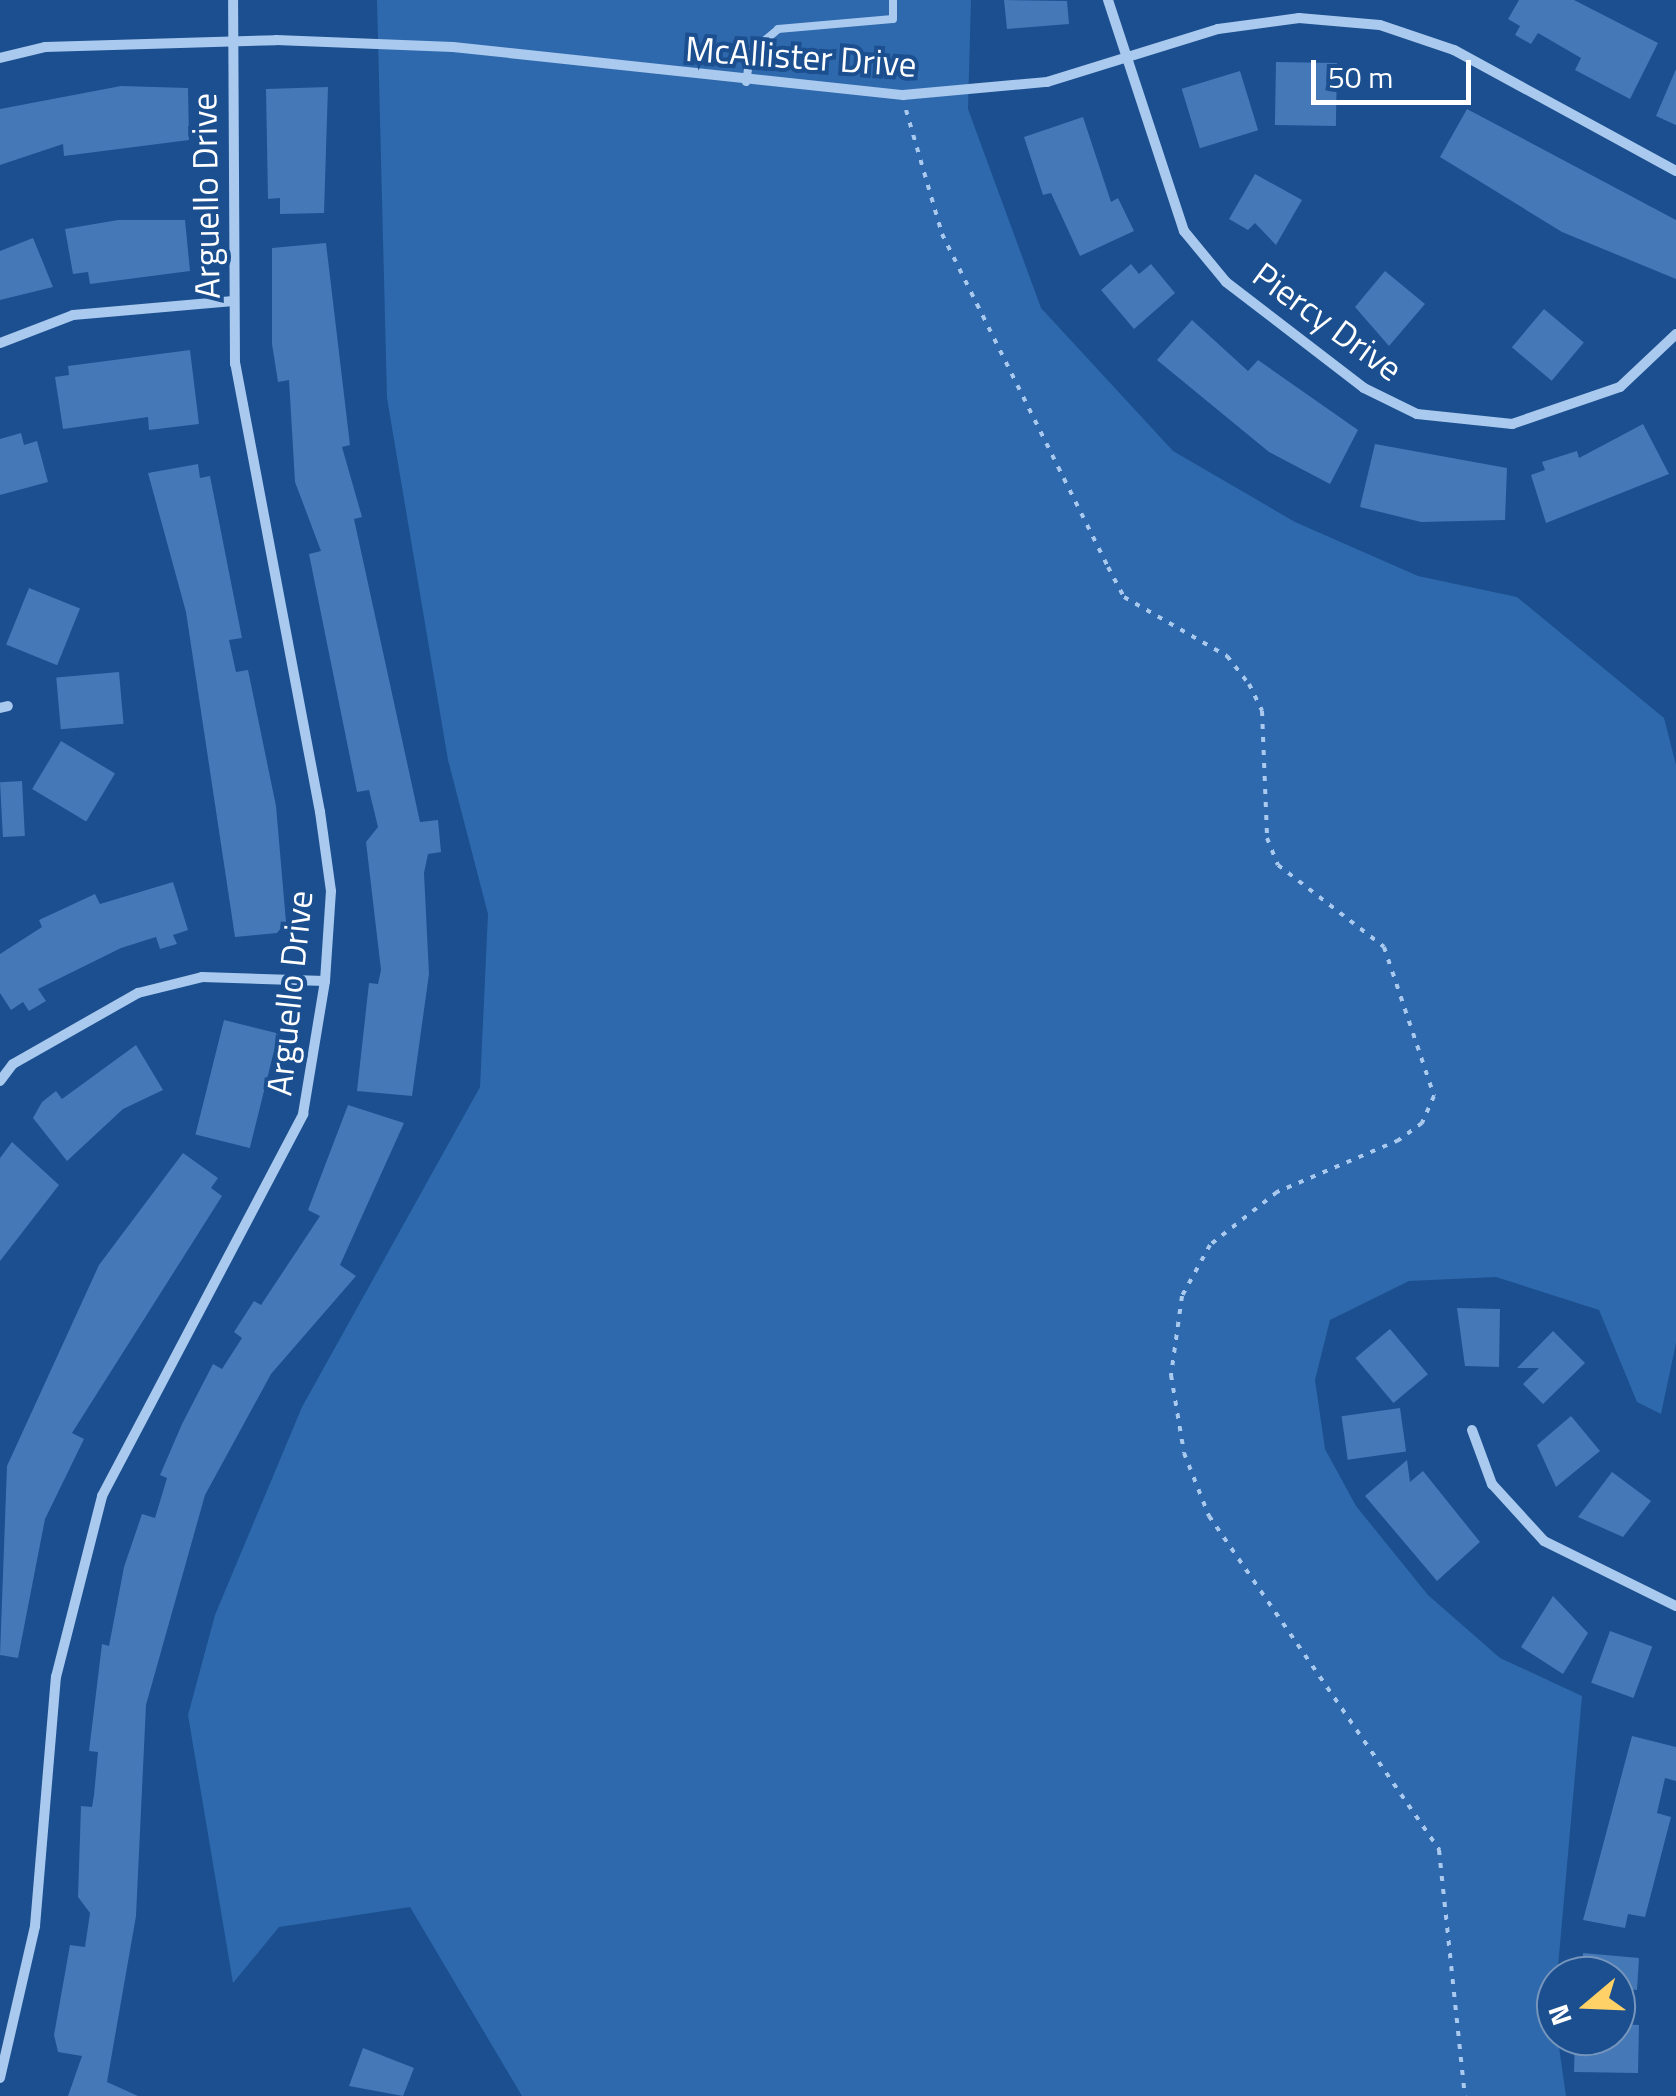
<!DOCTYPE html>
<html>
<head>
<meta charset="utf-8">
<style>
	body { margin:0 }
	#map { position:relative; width:1676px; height:2096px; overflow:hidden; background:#1b4f8f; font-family:"Titillium Web",sans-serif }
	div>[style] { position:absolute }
	.green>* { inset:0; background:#2e69ad }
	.building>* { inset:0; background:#4478b7; transform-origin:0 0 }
	.path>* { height:4px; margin-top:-2px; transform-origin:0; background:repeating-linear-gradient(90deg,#a9c9ee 0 5px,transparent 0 13px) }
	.lane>* { height:8px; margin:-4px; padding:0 4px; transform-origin:4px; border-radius:4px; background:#a9c9ee }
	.street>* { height:10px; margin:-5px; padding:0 5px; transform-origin:5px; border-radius:5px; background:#a9c9ee }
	span { translate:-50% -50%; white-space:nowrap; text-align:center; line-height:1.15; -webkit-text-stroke:8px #1b4f8f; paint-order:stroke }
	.street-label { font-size:35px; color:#fff }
	.north { position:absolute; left:1536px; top:1956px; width:100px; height:100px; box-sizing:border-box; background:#1b4f8f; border:2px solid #7695bc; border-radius:50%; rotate:251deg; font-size:28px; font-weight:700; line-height:40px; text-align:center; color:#fff }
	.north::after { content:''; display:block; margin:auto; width:35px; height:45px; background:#ffd166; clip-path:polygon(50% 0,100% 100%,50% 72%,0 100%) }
	.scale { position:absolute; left:1311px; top:60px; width:160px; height:45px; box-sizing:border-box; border:5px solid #fff; border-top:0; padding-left:12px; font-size:30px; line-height:35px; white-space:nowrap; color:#fff; -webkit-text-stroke:8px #1b4f8f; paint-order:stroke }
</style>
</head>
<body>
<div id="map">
	<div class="green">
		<div style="clip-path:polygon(377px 0,971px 0,968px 109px,1041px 308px,1173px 451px,1295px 522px,1418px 576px,1517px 597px,1664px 718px,1676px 765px,1676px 1343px,1661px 1414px,1637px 1402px,1599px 1310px,1496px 1277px,1409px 1281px,1330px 1320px,1315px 1380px,1325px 1449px,1356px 1506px,1428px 1595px,1500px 1658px,1582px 1696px,1554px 2012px,1566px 2096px,522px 2096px,410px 1907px,279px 1927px,233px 1983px,188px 1715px,215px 1615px,302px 1407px,480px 1087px,488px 914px,448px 760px,387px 398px)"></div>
	</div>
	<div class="building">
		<div style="clip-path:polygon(1004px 0,1067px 1px,1069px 24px,1007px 29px)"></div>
		<div style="clip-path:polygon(1519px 0,1574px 0,1658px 43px,1630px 99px,1575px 70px,1581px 58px,1538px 33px,1531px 44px,1515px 35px,1520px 26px,1508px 19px)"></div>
		<div style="left:1276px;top:62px;width:61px;height:63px;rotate:1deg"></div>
		<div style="clip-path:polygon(1676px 69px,1676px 125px,1656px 116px)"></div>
		<div style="left:1240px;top:71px;width:62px;height:61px;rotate:73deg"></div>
		<div style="clip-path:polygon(121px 86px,188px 88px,189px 140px,64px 156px,63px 144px,0 165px,0 109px)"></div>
		<div style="clip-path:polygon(328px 87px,324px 213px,280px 214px,280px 198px,268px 199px,266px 89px)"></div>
		<div style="clip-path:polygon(1467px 109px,1676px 220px,1676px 279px,1562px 232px,1440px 157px)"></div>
		<div style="clip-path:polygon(1083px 117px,1111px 202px,1118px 198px,1134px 231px,1080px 256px,1051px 193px,1043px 195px,1024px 137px)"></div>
		<div style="clip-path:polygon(1255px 174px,1302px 200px,1276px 245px,1255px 223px,1248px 230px,1229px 219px)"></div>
		<div style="clip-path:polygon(118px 220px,185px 220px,190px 271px,90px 284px,88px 272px,73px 274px,65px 229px)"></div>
		<div style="clip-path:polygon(33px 238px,53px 287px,0 300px,0 251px)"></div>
		<div style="clip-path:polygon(326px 243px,350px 445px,342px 447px,362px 517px,354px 519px,420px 822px,438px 820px,441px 852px,428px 854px,424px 873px,429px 974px,412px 1096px,357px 1091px,369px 983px,378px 984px,381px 970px,366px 842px,378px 827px,369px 790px,357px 792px,309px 554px,321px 551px,295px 482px,289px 380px,278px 382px,272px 344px,272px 248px)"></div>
		<div style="clip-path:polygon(1131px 264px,1139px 274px,1151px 264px,1175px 293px,1134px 329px,1101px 290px)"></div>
		<div style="clip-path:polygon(1385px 271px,1425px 304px,1389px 346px,1355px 307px)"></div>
		<div style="left:1544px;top:309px;width:52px;height:50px;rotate:40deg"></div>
		<div style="clip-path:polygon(1192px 320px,1248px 371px,1258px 360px,1358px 430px,1330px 484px,1269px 452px,1157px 360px)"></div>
		<div style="clip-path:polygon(190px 350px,199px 424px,149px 430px,148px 417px,63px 429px,55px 377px,69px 375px,68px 366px)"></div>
		<div style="clip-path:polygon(1643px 424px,1669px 474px,1546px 523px,1531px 475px,1545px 470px,1542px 462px,1577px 451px,1579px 458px)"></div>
		<div style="clip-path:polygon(21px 433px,24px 445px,37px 441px,48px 482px,0 495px,0 439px)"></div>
		<div style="clip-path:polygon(1375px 444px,1507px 468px,1505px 520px,1421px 522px,1360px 507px)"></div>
		<div style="clip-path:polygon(198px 464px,200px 478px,210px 476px,242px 638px,229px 640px,236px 672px,248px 670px,276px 806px,286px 922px,277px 933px,235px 937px,186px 612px,148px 473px)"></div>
		<div style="left:29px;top:588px;width:55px;height:61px;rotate:22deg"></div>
		<div style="left:119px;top:672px;width:52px;height:63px;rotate:85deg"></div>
		<div style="left:61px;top:741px;width:63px;height:56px;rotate:31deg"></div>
		<div style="left:22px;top:781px;width:55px;height:22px;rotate:87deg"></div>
		<div style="clip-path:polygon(173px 882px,188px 930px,173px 935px,177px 944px,160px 949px,156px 937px,121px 948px,38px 989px,46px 1001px,29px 1011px,23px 1002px,11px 1010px,0 993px,0 954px,42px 927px,39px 920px,95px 894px,100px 904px)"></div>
		<div style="left:224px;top:1020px;width:56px;height:118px;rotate:14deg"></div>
		<div style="clip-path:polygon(136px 1045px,163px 1090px,123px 1109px,67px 1161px,33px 1118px,42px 1102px,56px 1091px,62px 1099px)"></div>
		<div style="clip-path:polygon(348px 1105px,404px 1123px,340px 1265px,356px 1276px,271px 1374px,205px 1495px,146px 1705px,136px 1916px,107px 2082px,138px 2096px,68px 2096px,82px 2056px,58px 2052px,54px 2035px,70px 1945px,85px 1947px,90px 1913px,78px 1897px,81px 1806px,92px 1807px,94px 1795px,98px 1752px,89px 1751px,102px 1644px,109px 1646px,124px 1567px,142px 1514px,155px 1518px,167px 1478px,160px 1475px,182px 1424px,213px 1364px,222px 1369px,242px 1338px,234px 1332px,254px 1301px,261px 1305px,320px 1216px,308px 1210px)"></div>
		<div style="clip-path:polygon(12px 1142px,59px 1185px,0 1261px,0 1158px)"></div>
		<div style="clip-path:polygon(183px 1153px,218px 1178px,211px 1188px,222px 1196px,72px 1433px,84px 1439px,45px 1519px,18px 1658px,0 1655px,7px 1466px,99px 1265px)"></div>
		<div style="clip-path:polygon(1457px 1308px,1500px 1309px,1499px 1367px,1465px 1366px)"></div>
		<div style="left:1390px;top:1329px;width:59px;height:45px;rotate:50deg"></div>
		<div style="clip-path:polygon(1553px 1331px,1585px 1363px,1543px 1404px,1523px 1384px,1539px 1368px,1517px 1368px)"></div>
		<div style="left:1400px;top:1408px;width:44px;height:59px;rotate:82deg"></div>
		<div style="clip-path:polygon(1571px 1416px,1600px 1451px,1556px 1487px,1537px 1445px)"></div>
		<div style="clip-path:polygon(1407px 1460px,1410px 1482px,1423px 1471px,1480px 1542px,1437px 1581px,1365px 1496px)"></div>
		<div style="clip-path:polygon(1612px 1472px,1651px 1501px,1623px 1537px,1578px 1517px)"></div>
		<div style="clip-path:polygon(1553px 1596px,1588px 1633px,1563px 1674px,1521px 1647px)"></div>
		<div style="left:1610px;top:1631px;width:45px;height:55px;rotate:20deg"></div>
		<div style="clip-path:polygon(1632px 1736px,1676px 1747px,1676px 1781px,1665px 1778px,1657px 1813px,1671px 1817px,1645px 1917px,1628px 1914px,1625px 1928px,1583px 1920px)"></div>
		<div style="clip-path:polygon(1583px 1953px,1639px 1958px,1637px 1990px,1616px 1988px,1616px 1976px,1581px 1976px)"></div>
		<div style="clip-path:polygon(1616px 2024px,1639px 2025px,1638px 2073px,1574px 2072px,1575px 2036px,1616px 2036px)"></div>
		<div style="clip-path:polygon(363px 2048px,414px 2068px,403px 2096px,349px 2086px)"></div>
	</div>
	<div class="path">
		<div style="left:906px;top:110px;width:129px;rotate:73.8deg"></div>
		<div style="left:942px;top:234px;width:372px;rotate:63.5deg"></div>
		<div style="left:1108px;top:567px;width:34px;rotate:62deg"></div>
		<div style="left:1124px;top:597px;width:119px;rotate:29.8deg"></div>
		<div style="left:1227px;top:656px;width:36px;rotate:52deg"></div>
		<div style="left:1249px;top:684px;width:30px;rotate:64deg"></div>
		<div style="left:1262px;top:711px;width:127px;rotate:87.7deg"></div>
		<div style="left:1267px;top:838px;width:29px;rotate:68deg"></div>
		<div style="left:1278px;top:865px;width:134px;rotate:37.7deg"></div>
		<div style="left:1384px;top:947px;width:157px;rotate:71.4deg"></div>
		<div style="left:1434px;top:1096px;width:30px;rotate:114deg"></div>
		<div style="left:1422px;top:1123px;width:29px;rotate:144deg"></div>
		<div style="left:1399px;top:1140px;width:133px;rotate:156.9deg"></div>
		<div style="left:1277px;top:1192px;width:85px;rotate:141.7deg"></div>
		<div style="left:1210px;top:1245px;width:58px;rotate:118.8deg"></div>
		<div style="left:1182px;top:1296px;width:80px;rotate:97.9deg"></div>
		<div style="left:1171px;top:1375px;width:79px;rotate:80.5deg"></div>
		<div style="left:1184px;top:1453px;width:68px;rotate:68.4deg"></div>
		<div style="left:1209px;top:1516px;width:406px;rotate:55.4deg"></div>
		<div style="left:1439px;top:1850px;width:247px;rotate:84deg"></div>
	</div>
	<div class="lane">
		<div style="left:746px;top:82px;width:30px;rotate:-81deg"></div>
		<div style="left:751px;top:52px;width:35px;rotate:-40deg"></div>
		<div style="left:778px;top:29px;width:115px;rotate:-5deg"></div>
		<div style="left:893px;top:19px;width:19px;rotate:-90deg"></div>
	</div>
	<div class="street">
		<div style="left:1108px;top:0;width:243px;rotate:71.8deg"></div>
		<div style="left:1184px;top:231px;width:66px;rotate:50.5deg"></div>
		<div style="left:1226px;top:282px;width:174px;rotate:37.5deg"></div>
		<div style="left:1364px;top:388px;width:59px;rotate:26.1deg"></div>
		<div style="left:1417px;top:414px;width:96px;rotate:6deg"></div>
		<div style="left:1512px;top:424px;width:114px;rotate:-18.9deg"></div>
		<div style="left:1620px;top:387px;width:77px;rotate:-43.4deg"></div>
		<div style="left:0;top:58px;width:46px;rotate:-13.7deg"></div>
		<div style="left:45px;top:47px;width:231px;rotate:-1.7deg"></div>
		<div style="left:276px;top:40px;width:177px;rotate:2.3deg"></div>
		<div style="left:453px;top:47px;width:453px;rotate:6.1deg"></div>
		<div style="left:903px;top:95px;width:145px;rotate:-5.2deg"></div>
		<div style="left:1047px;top:82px;width:179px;rotate:-17.2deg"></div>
		<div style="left:1218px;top:29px;width:82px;rotate:-7.7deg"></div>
		<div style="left:1299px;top:18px;width:81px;rotate:4.9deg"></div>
		<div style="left:1380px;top:25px;width:78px;rotate:18.7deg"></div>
		<div style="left:1454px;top:50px;width:253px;rotate:28.6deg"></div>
		<div style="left:0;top:343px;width:78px;rotate:-21deg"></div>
		<div style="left:73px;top:315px;width:161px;rotate:-5deg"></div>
		<div style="left:0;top:708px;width:8px;rotate:-14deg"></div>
		<div style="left:0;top:1081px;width:21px;rotate:-53deg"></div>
		<div style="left:13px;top:1064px;width:144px;rotate:-29.6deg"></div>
		<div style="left:138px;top:993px;width:66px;rotate:-14deg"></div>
		<div style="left:202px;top:977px;width:123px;rotate:1.9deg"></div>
		<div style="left:1472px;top:1430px;width:58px;rotate:69.7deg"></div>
		<div style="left:1492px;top:1484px;width:77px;rotate:47.6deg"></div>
		<div style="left:1544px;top:1541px;width:147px;rotate:26.2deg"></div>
		<div style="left:0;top:2078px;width:156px;rotate:-77deg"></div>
		<div style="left:35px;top:1926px;width:250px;rotate:-85.2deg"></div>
		<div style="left:56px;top:1677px;width:187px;rotate:-75.7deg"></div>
		<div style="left:102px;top:1496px;width:432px;rotate:-62.2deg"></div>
		<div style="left:303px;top:1114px;width:135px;rotate:-80.6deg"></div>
		<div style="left:325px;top:981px;width:90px;rotate:-86.2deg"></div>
		<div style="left:331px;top:891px;width:80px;rotate:-97.9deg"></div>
		<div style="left:320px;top:812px;width:456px;rotate:-100.7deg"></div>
		<div style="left:235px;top:364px;width:364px;rotate:-90.3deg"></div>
	</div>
	<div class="street-label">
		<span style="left:801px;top:56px;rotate:4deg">McAllister Drive</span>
		<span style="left:205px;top:196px;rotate:-91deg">Arguello Drive</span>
		<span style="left:1328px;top:321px;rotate:36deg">Piercy Drive</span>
		<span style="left:289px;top:993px;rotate:-84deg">Arguello Drive</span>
	</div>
	<div class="north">N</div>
	<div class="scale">50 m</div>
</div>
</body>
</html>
